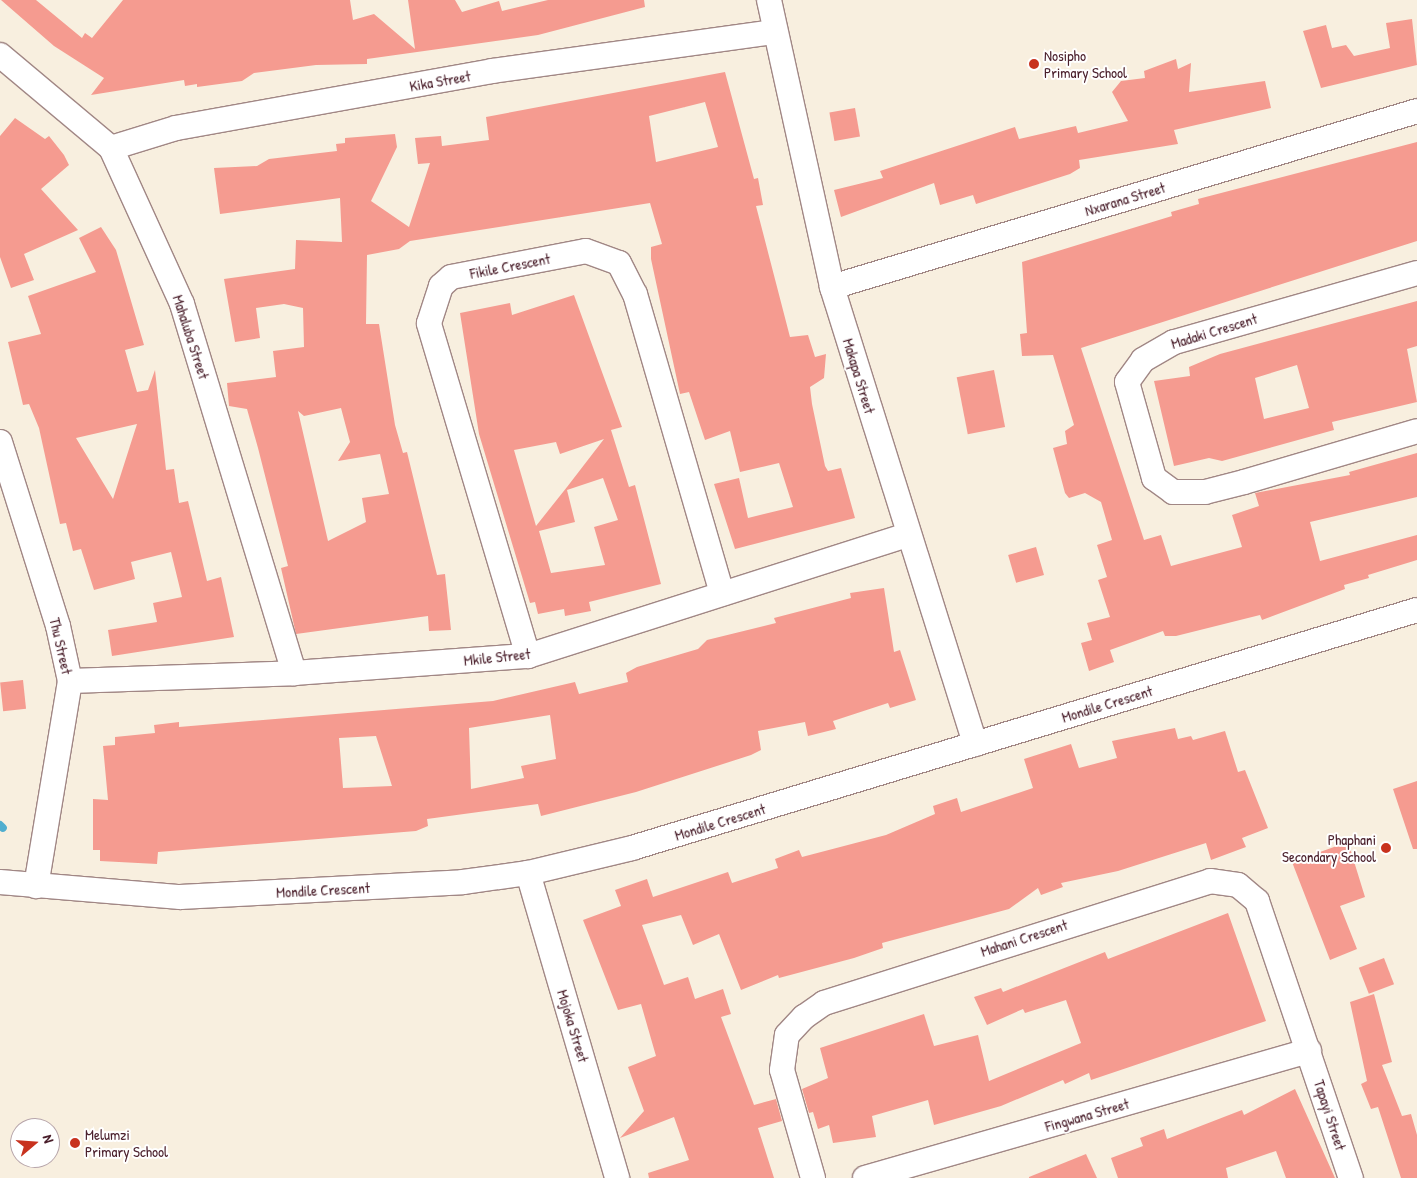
<!DOCTYPE html>
<html>
<head>
<meta charset="utf-8">
<style>
	body { margin:0 }
	#map { position:relative; width:1417px; height:1178px; overflow:hidden; background:#f8efdf; font-family:"Patrick Hand",sans-serif }
	div>[style] { position:absolute }
	.stream>* { height:8px; margin:-4px; padding:0 4px; transform-origin:4px; border-radius:4px; background:#51aecf }
	.building>* { inset:0; background:#f59b90; transform-origin:0 0 }
	.roads { filter:drop-shadow(1px 0 #a18785) drop-shadow(-1px 0 #a18785) drop-shadow(0 1px #a18785) drop-shadow(0 -1px #a18785) }
	.street>* { height:24px; margin:-12px; padding:0 12px; transform-origin:12px; border-radius:12px; background:#fff }
	.dots>* { width:14px; height:14px; translate:-50% -50%; box-sizing:border-box; border:2px solid #fff; border-radius:50% }
	span { translate:-50% -50%; white-space:nowrap; text-align:center; line-height:1.15; -webkit-text-stroke:4px #fff; paint-order:stroke }
	.poi-label { font-size:15px; color:#4a1f2b }
	.left { translate:0 -50%; text-align:left }
	.right { translate:-100% -50%; text-align:right }
	.street-label { font-size:15px; color:#4a1f2b }
	.north { position:absolute; left:10px; top:1118px; width:50px; height:50px; box-sizing:border-box; background:#fff; border:1px solid #b7a5aa; border-radius:50%; rotate:72deg; font-size:14px; font-weight:700; line-height:20px; text-align:center; color:#4a1f2b }
	.north::after { content:''; display:block; margin:auto; width:18px; height:22px; background:#c8321e; clip-path:polygon(50% 0,100% 100%,50% 72%,0 100%) }
</style>
</head>
<body>
<div id="map">
	<div class="stream">
		<div style="left:0;top:825px;width:4px;rotate:45deg"></div>
	</div>
	<div class="building">
		<div style="clip-path:polygon(1px 0,36px 0,82px 38px,85px 33px,92px 38px,123px 0,350px 0,353px 20px,374px 14px,415px 49px,408px 0,455px 0,462px 12px,499px 1px,502px 11px,548px 0,644px 0,645px 7px,538px 35px,367px 59px,367px 64px,316px 65px,254px 73px,242px 81px,197px 87px,197px 84px,185px 86px,184px 80px,91px 95px,104px 78px,54px 46px)"></div>
		<div style="clip-path:polygon(1412px 19px,1417px 65px,1321px 88px,1303px 31px,1326px 25px,1332px 48px,1346px 45px,1354px 56px,1390px 48px,1386px 23px)"></div>
		<div style="clip-path:polygon(1176px 59px,1178px 69px,1191px 63px,1189px 92px,1265px 81px,1271px 108px,1174px 130px,1178px 144px,1079px 160px,1080px 168px,1070px 174px,976px 204px,973px 195px,940px 205px,934px 183px,841px 217px,834px 190px,883px 178px,880px 171px,1015px 127px,1019px 139px,1076px 126px,1078px 133px,1128px 121px,1112px 92px,1121px 81px,1145px 78px,1144px 71px)"></div>
		<div style="clip-path:polygon(evenodd,725px 72px,754px 179px,758px 178px,763px 205px,756px 206px,790px 337px,808px 335px,815px 357px,826px 354px,824px 378px,810px 387px,812px 404px,825px 466px,828px 471px,841px 468px,855px 518px,735px 549px,714px 484px,739px 478px,748px 518px,793px 507px,779px 463px,740px 472px,730px 431px,705px 440px,689px 392px,680px 394px,651px 259px,651px 247px,662px 244px,650px 203px,410px 241px,399px 249px,367px 255px,366px 324px,379px 324px,395px 425px,403px 453px,407px 452px,437px 575px,445px 574px,451px 630px,429px 631px,428px 616px,296px 634px,281px 568px,288px 566px,258px 448px,247px 409px,229px 406px,227px 383px,276px 377px,273px 351px,304px 347px,303px 308px,284px 304px,256px 308px,260px 338px,235px 342px,224px 279px,295px 269px,296px 240px,342px 242px,340px 198px,220px 214px,214px 168px,257px 166px,269px 159px,337px 151px,336px 144px,345px 143px,345px 138px,395px 134px,397px 147px,371px 201px,409px 227px,430px 163px,418px 164px,415px 138px,441px 136px,442px 146px,489px 140px,486px 117px,725px 72px,705px 102px,718px 147px,656px 162px,649px 116px,705px 102px,725px 72px,341px 408px,350px 442px,338px 461px,380px 454px,389px 494px,362px 498px,366px 522px,328px 541px,298px 411px,304px 416px,341px 408px)"></div>
		<div style="left:855px;top:108px;width:29px;height:26px;rotate:80deg"></div>
		<div style="clip-path:polygon(15px 118px,45px 139px,49px 136px,64px 155px,69px 165px,41px 189px,78px 230px,24px 254px,34px 280px,11px 288px,0 257px,0 136px)"></div>
		<div style="clip-path:polygon(1417px 142px,1417px 241px,1081px 348px,1144px 540px,1161px 535px,1171px 566px,1242px 547px,1232px 515px,1259px 506px,1255px 493px,1350px 475px,1349px 472px,1417px 453px,1417px 497px,1310px 522px,1320px 561px,1417px 535px,1417px 560px,1368px 575px,1369px 578px,1344px 585px,1345px 589px,1262px 620px,1260px 615px,1176px 636px,1165px 636px,1163px 631px,1110px 650px,1114px 662px,1089px 671px,1081px 643px,1092px 640px,1087px 623px,1110px 617px,1098px 580px,1107px 577px,1097px 545px,1112px 540px,1101px 502px,1085px 493px,1069px 498px,1065px 493px,1053px 448px,1067px 444px,1065px 431px,1074px 425px,1053px 355px,1022px 356px,1020px 334px,1027px 333px,1022px 262px,1172px 216px,1171px 212px,1199px 204px,1198px 199px)"></div>
		<div style="clip-path:polygon(evenodd,101px 227px,116px 250px,144px 345px,125px 350px,137px 392px,148px 390px,155px 370px,166px 470px,174px 469px,179px 503px,188px 501px,207px 581px,221px 577px,234px 637px,112px 656px,108px 630px,157px 622px,153px 603px,182px 597px,171px 552px,131px 562px,135px 579px,94px 590px,81px 549px,73px 551px,66px 523px,60px 524px,39px 428px,29px 404px,23px 405px,8px 342px,41px 334px,28px 296px,96px 272px,79px 238px,101px 227px,137px 424px,113px 499px,76px 438px,137px 424px)"></div>
		<div style="clip-path:polygon(evenodd,574px 295px,622px 427px,611px 430px,629px 487px,635px 485px,661px 584px,589px 602px,591px 611px,565px 616px,564px 609px,538px 614px,535px 602px,530px 603px,479px 434px,460px 313px,510px 303px,512px 315px,574px 295px,604px 439px,567px 487px,536px 526px,514px 450px,556px 442px,560px 454px,604px 439px,574px 295px,603px 478px,618px 520px,594px 527px,605px 565px,551px 573px,539px 531px,575px 522px,567px 490px,603px 478px)"></div>
		<div style="clip-path:polygon(evenodd,1417px 301px,1417px 346px,1407px 349px,1417px 402px,1332px 422px,1334px 430px,1222px 461px,1209px 458px,1174px 466px,1154px 381px,1190px 376px,1189px 367px,1220px 354px,1417px 301px,1297px 365px,1309px 408px,1264px 419px,1255px 378px,1297px 365px)"></div>
		<div style="left:994px;top:370px;width:58px;height:38px;rotate:79deg"></div>
		<div style="left:1036px;top:547px;width:29px;height:29px;rotate:74deg"></div>
		<div style="clip-path:polygon(evenodd,884px 588px,894px 652px,900px 650px,916px 700px,890px 708px,888px 703px,833px 721px,836px 729px,808px 736px,805px 722px,758px 731px,761px 750px,751px 755px,636px 792px,541px 816px,538px 804px,427px 819px,428px 826px,416px 831px,158px 852px,157px 864px,100px 861px,100px 850px,93px 850px,93px 799px,108px 800px,103px 746px,115px 745px,115px 737px,155px 733px,154px 725px,179px 722px,179px 727px,493px 701px,575px 682px,579px 694px,628px 682px,626px 673px,637px 667px,698px 649px,707px 640px,776px 623px,774px 618px,851px 598px,850px 593px,884px 588px,550px 715px,556px 759px,521px 766px,524px 778px,471px 789px,469px 728px,550px 715px,884px 588px,376px 736px,392px 786px,343px 788px,339px 738px,376px 736px)"></div>
		<div style="left:23px;top:680px;width:29px;height:23px;rotate:84deg"></div>
		<div style="clip-path:polygon(1175px 728px,1178px 739px,1191px 736px,1193px 740px,1225px 731px,1238px 772px,1245px 770px,1268px 828px,1242px 838px,1246px 847px,1211px 860px,1206px 843px,1118px 871px,1061px 883px,1063px 887px,1041px 895px,1038px 888px,1009px 909px,882px 943px,883px 948px,854px 958px,779px 978px,778px 975px,741px 990px,719px 934px,693px 945px,681px 915px,642px 925px,664px 985px,688px 977px,695px 999px,723px 989px,731px 1014px,721px 1017px,754px 1105px,776px 1099px,782px 1121px,758px 1128px,774px 1178px,649px 1178px,648px 1173px,689px 1160px,674px 1117px,620px 1138px,644px 1111px,628px 1067px,656px 1056px,641px 1004px,618px 1010px,583px 920px,621px 906px,615px 890px,647px 879px,653px 897px,728px 872px,732px 883px,778px 868px,775px 859px,799px 850px,802px 857px,886px 835px,935px 814px,933px 806px,957px 798px,961px 812px,1033px 788px,1024px 759px,1071px 744px,1079px 768px,1117px 758px,1112px 741px)"></div>
		<div style="clip-path:polygon(1417px 781px,1417px 849px,1413px 849px,1393px 789px)"></div>
		<div style="clip-path:polygon(1348px 842px,1365px 897px,1340px 906px,1357px 949px,1330px 960px,1292px 862px)"></div>
		<div style="clip-path:polygon(1228px 913px,1266px 1021px,1091px 1080px,1089px 1073px,1065px 1084px,1063px 1080px,1001px 1106px,934px 1125px,928px 1100px,872px 1116px,876px 1137px,833px 1143px,829px 1125px,818px 1129px,813px 1112px,809px 1113px,802px 1089px,828px 1078px,820px 1048px,924px 1014px,934px 1046px,978px 1035px,989px 1081px,1081px 1043px,1066px 1000px,1025px 1013px,1023px 1009px,987px 1025px,974px 997px,1001px 988px,1003px 992px,1105px 952px,1108px 959px)"></div>
		<div style="left:1384px;top:958px;width:28px;height:27px;rotate:69deg"></div>
		<div style="clip-path:polygon(1374px 994px,1392px 1062px,1382px 1065px,1402px 1116px,1411px 1114px,1417px 1135px,1417px 1178px,1401px 1178px,1378px 1107px,1371px 1109px,1361px 1084px,1367px 1081px,1350px 1002px)"></div>
		<div style="clip-path:polygon(1295px 1089px,1335px 1178px,1286px 1178px,1276px 1151px,1226px 1168px,1228px 1178px,1118px 1178px,1111px 1158px,1143px 1146px,1140px 1138px,1164px 1129px,1167px 1139px,1242px 1110px,1244px 1115px)"></div>
		<div style="clip-path:polygon(1086px 1154px,1097px 1178px,1029px 1178px,1029px 1177px)"></div>
	</div>
	<div class="roads">
		<div class="street">
			<div style="left:769px;top:0;width:294px;rotate:77.6deg"></div>
			<div style="left:832px;top:287px;width:479px;rotate:72.6deg"></div>
			<div style="left:0;top:55px;width:145px;rotate:40deg"></div>
			<div style="left:111px;top:148px;width:171px;rotate:65.5deg"></div>
			<div style="left:182px;top:304px;width:386px;rotate:73.1deg"></div>
			<div style="left:111px;top:148px;width:68px;rotate:-17.1deg"></div>
			<div style="left:176px;top:128px;width:321px;rotate:-10.2deg"></div>
			<div style="left:492px;top:71px;width:284px;rotate:-7.9deg"></div>
			<div style="left:1417px;top:273px;width:253px;rotate:164.1deg"></div>
			<div style="left:1174px;top:342px;width:36px;rotate:150deg"></div>
			<div style="left:1143px;top:360px;width:27px;rotate:126deg"></div>
			<div style="left:1127px;top:382px;width:100px;rotate:74.3deg"></div>
			<div style="left:1154px;top:478px;width:24px;rotate:36deg"></div>
			<div style="left:1173px;top:492px;width:32px"></div>
			<div style="left:1205px;top:492px;width:40px;rotate:-14.4deg"></div>
			<div style="left:1244px;top:482px;width:180px;rotate:-16.4deg"></div>
			<div style="left:832px;top:287px;width:611px;rotate:-16.74deg"></div>
			<div style="left:0;top:442px;width:193px;rotate:72.5deg"></div>
			<div style="left:58px;top:626px;width:56px;rotate:77.7deg"></div>
			<div style="left:70px;top:681px;width:208px;rotate:99.4deg"></div>
			<div style="left:528px;top:656px;width:347px;rotate:-106.6deg"></div>
			<div style="left:429px;top:323px;width:39px;rotate:-72deg"></div>
			<div style="left:441px;top:286px;width:13px;rotate:-42deg"></div>
			<div style="left:451px;top:277px;width:137px;rotate:-10.9deg"></div>
			<div style="left:586px;top:251px;width:35px;rotate:20deg"></div>
			<div style="left:619px;top:263px;width:35px;rotate:63deg"></div>
			<div style="left:635px;top:294px;width:312px;rotate:73.8deg"></div>
			<div style="left:70px;top:681px;width:224px;rotate:-2deg"></div>
			<div style="left:294px;top:673px;width:235px;rotate:-4.2deg"></div>
			<div style="left:528px;top:656px;width:398px;rotate:-17.7deg"></div>
			<div style="left:528px;top:873px;width:318px;rotate:73.7deg"></div>
			<div style="left:0;top:882px;width:181px;rotate:4.8deg"></div>
			<div style="left:180px;top:897px;width:283px;rotate:-3deg"></div>
			<div style="left:463px;top:882px;width:66px;rotate:-7.9deg"></div>
			<div style="left:528px;top:873px;width:107px;rotate:-13.5deg"></div>
			<div style="left:632px;top:848px;width:820px;rotate:-16.87deg"></div>
			<div style="left:813px;top:1178px;width:112px;rotate:-106deg"></div>
			<div style="left:782px;top:1070px;width:35px;rotate:-82deg"></div>
			<div style="left:787px;top:1035px;width:25px;rotate:-47deg"></div>
			<div style="left:804px;top:1017px;width:24px;rotate:-35deg"></div>
			<div style="left:824px;top:1003px;width:405px;rotate:-17.5deg"></div>
			<div style="left:1210px;top:881px;width:28px;rotate:8deg"></div>
			<div style="left:1238px;top:885px;width:25px;rotate:40deg"></div>
			<div style="left:1257px;top:901px;width:293px;rotate:71.3deg"></div>
			<div style="left:865px;top:1178px;width:462px;rotate:-16deg"></div>
		</div>
	</div>
	<div class="dots">
		<div style="left:1034px;top:64px;background:#c8321e"></div>
		<div style="left:1386px;top:848px;background:#c8321e"></div>
		<div style="left:75px;top:1143px;background:#c8321e"></div>
	</div>
	<div class="poi-label">
		<span class="left" style="left:1044px;top:64px">Nosipho<br>Primary School</span>
		<span class="right" style="left:1376px;top:848px">Phaphani<br>Secondary School</span>
		<span class="left" style="left:85px;top:1143px">Melumzi<br>Primary School</span>
	</div>
	<div class="street-label">
		<span style="left:440px;top:81px;rotate:-10deg">Kika Street</span>
		<span style="left:1125px;top:199px;rotate:-17deg">Nxarana Street</span>
		<span style="left:510px;top:266px;rotate:-11deg">Fikile Crescent</span>
		<span style="left:1214px;top:331px;rotate:-17deg">Madaki Crescent</span>
		<span style="left:191px;top:337px;rotate:72deg">Mahaluba Street</span>
		<span style="left:859px;top:376px;rotate:73deg">Makapa Street</span>
		<span style="left:61px;top:646px;rotate:77deg">Thu Street</span>
		<span style="left:497px;top:657px;rotate:-6deg">Mkile Street</span>
		<span style="left:1107px;top:704px;rotate:-17deg">Mondile Crescent</span>
		<span style="left:720px;top:822px;rotate:-17deg">Mondile Crescent</span>
		<span style="left:323px;top:890px;rotate:-3deg">Mondile Crescent</span>
		<span style="left:1024px;top:938px;rotate:-18deg">Mahani Crescent</span>
		<span style="left:573px;top:1026px;rotate:73deg">Mojoka Street</span>
		<span style="left:1087px;top:1115px;rotate:-16deg">Fingwana Street</span>
		<span style="left:1330px;top:1115px;rotate:72deg">Tapayi Street</span>
	</div>
	<div class="north">N</div>
</div>
</body>
</html>
